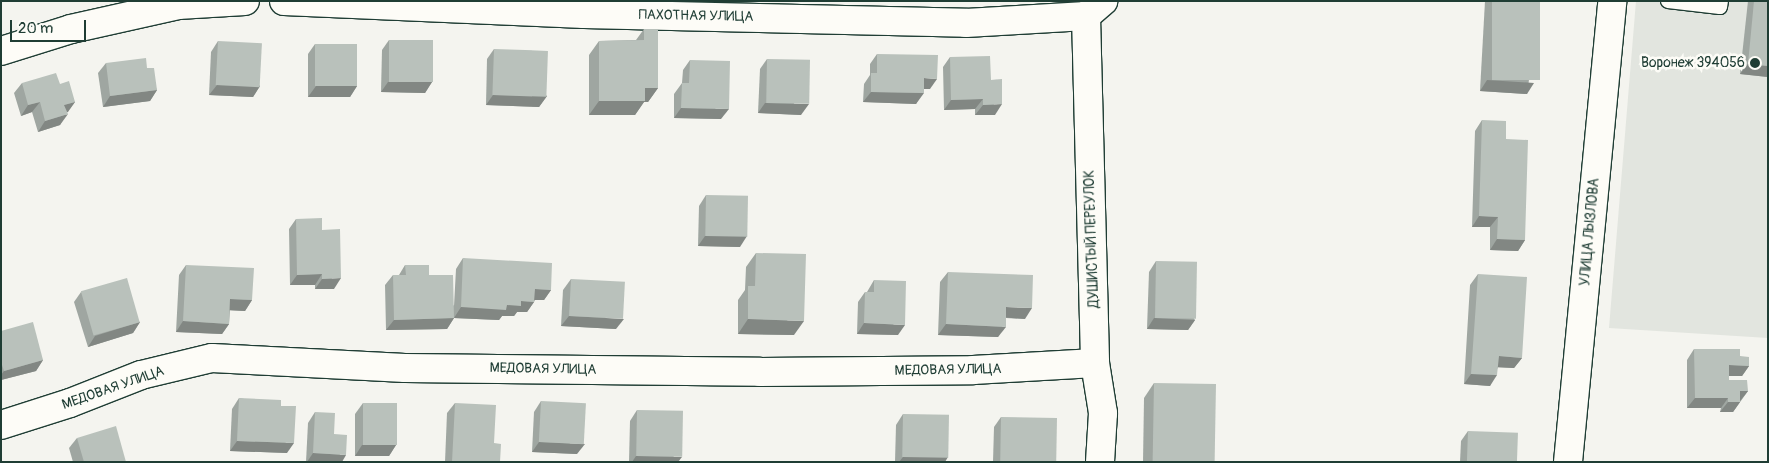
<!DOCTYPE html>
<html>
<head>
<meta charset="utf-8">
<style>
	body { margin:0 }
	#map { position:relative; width:1769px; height:463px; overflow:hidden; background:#f4f4ef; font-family:Pangolin,sans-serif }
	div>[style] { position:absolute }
	.built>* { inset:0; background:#e2e5df }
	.roads { filter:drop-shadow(1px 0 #1f3d34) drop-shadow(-1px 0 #1f3d34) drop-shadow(0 1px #1f3d34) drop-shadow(0 -1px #1f3d34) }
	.lane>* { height:14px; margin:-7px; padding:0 7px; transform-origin:7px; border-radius:7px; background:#fdfcf7 }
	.street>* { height:28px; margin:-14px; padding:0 14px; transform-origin:14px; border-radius:14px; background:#fdfcf7 }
	.secondary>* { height:28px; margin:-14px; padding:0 14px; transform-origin:14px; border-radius:14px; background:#fdfcf7 }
	.wall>* { inset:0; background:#9fa6a1 }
	.shaded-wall>* { inset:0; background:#828783 }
	.building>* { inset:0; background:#b9c1bb; transform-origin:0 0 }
	.dots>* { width:14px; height:14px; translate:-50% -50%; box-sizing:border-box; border:2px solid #fdfcf7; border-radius:50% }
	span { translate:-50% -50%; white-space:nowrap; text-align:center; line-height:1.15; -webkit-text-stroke:5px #fdfcf7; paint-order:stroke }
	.street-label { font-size:14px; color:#1f3d34 }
	.poi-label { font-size:14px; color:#1f3d34 }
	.right { translate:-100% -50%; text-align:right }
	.frame { position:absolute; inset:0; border:2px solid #1f3d34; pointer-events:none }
	.scale { position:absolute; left:10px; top:20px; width:76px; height:22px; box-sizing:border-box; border:2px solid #1f3d34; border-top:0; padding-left:6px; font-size:15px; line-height:18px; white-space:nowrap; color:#1f3d34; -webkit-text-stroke:4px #fdfcf7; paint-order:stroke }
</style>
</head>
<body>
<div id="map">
	<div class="built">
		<div style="clip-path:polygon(1636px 1px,1768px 1px,1768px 338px,1609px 328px)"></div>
	</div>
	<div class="roads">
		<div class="lane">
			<div style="left:1668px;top:1px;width:52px;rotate:6.6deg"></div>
			<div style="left:1720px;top:7px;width:6px;rotate:-81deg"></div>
		</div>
		<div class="street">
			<div style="left:284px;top:1px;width:300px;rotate:2.5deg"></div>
			<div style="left:584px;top:14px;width:382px;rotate:1.3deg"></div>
			<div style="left:966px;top:23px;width:120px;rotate:-3.3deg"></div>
			<div style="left:1086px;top:16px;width:23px;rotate:-41deg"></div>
			<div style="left:1086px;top:16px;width:347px;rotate:88.5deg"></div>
			<div style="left:1095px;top:363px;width:51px;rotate:80.9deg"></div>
			<div style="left:1103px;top:413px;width:49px;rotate:93.5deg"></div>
			<div style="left:1px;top:51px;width:73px;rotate:-17.4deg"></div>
			<div style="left:71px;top:29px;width:110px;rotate:-12.6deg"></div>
			<div style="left:178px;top:5px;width:67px;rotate:-3.4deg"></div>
			<div style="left:1px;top:425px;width:72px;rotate:-17.7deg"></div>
			<div style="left:70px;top:403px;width:76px;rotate:-21.5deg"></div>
			<div style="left:141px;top:375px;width:73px;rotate:-13.5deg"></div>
			<div style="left:212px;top:358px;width:193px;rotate:3deg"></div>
			<div style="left:405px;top:368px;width:355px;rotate:0.6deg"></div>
			<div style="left:760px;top:372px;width:213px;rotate:-0.5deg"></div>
			<div style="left:973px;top:370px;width:122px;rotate:-3.3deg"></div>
		</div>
		<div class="secondary">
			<div style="left:1568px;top:462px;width:463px;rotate:-84.5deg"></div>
		</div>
	</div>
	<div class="wall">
		<div style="clip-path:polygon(1485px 1px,1540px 1px,1527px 94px,1480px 91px)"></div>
		<div style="clip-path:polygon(1748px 1px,1768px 1px,1768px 77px,1740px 74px)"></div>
		<div style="clip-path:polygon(644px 29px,658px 88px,648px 102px,644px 102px,635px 115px,589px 115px,589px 55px,599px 41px,636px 40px)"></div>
		<div style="clip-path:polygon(389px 40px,432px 82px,425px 93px,381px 92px,382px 50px)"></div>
		<div style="clip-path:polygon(218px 41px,260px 86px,253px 97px,209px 95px,211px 52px)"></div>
		<div style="clip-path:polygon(315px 44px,357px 86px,350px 97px,308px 97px,308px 54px)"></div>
		<div style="clip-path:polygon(494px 49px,547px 96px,539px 107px,486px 105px,487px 59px)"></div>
		<div style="clip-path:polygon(877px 54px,930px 89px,924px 89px,916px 104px,863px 102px,864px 84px,870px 75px,870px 64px)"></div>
		<div style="clip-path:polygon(950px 57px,991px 80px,995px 115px,975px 115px,975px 109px,944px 110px,943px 67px)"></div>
		<div style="clip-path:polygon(767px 59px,801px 115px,758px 113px,760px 69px)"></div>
		<div style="clip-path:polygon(690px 60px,721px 119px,674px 118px,674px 94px,682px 83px,683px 70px)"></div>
		<div style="clip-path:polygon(106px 63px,147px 68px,157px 90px,150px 101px,103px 107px,98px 73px)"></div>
		<div style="clip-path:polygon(22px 83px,60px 84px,75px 102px,67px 112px,60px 125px,38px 132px,32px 112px,21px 116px,14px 93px)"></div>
		<div style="clip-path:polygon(1482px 120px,1506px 139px,1525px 240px,1518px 251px,1490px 250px,1490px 227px,1472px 227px,1475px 131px)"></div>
		<div style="clip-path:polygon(706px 195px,740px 247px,698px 246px,699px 206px)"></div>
		<div style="clip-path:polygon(296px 219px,322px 230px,334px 289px,315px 289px,315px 285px,290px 285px,289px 229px)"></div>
		<div style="clip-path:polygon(756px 253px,794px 335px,738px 334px,738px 300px,745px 290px,746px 267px)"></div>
		<div style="clip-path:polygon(463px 258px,551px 290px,544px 300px,535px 300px,534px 302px,527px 312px,517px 312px,514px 316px,502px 316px,499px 320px,454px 318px,447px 329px,386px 330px,385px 285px,393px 275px,399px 275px,405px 265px,429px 275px,454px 306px,456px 269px)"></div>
		<div style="clip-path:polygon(1156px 261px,1195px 320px,1188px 330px,1147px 329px,1149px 272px)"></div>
		<div style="clip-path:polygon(186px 265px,252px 300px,245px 311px,230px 310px,229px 324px,222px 334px,176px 332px,179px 275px)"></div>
		<div style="clip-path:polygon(948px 272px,1025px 319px,1006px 318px,998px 337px,938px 335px,940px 282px)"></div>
		<div style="clip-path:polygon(1478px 274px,1522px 358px,1514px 368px,1498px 367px,1490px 386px,1464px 384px,1470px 285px)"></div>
		<div style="clip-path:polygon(571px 279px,616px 329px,561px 326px,563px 290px)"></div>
		<div style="clip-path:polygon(874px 280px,898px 335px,857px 334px,858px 302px,865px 292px,867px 292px)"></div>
		<div style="clip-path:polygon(81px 292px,140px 322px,133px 333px,88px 347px,74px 302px)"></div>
		<div style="clip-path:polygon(1px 331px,43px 360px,36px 371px,1px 380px)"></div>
		<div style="clip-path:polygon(1694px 349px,1740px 356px,1749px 366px,1742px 376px,1729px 376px,1729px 380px,1748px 391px,1733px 412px,1720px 412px,1721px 408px,1687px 408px,1687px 360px)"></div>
		<div style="clip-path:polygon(1154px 383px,1215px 462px,1143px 462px,1144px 398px)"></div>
		<div style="clip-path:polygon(239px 398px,281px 406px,287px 453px,230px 451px,232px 409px)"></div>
		<div style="clip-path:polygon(541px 401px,577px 454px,532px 452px,534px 412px)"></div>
		<div style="clip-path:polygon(363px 403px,396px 445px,389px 456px,355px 456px,355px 414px)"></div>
		<div style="clip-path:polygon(455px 403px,494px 443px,500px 462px,445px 462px,447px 413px)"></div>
		<div style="clip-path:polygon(637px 410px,678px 462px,629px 462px,630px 421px)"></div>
		<div style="clip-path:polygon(315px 412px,334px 434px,342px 462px,306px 462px,308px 423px)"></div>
		<div style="clip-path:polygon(903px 414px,945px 462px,895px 462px,896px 425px)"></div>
		<div style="clip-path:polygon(1001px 417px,1056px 462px,993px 462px,994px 427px)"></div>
		<div style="clip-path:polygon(1468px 431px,1516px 462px,1460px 462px,1461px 441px)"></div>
		<div style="clip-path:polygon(77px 438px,126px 462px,73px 462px,69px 448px)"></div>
	</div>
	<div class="shaded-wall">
		<div style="clip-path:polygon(1748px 64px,1768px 66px,1768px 77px,1740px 74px)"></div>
		<div style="clip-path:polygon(924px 78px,937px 79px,930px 89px,917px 89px)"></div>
		<div style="clip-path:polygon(1487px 80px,1534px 83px,1527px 94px,1480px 91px)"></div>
		<div style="clip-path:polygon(388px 82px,432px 82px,425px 93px,381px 92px)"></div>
		<div style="clip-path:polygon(217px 85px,260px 86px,253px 97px,209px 95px)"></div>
		<div style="clip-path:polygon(316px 86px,357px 86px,350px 97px,308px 97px)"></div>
		<div style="clip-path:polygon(645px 88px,658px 88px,648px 102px,644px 102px,635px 115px,589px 115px,599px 101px)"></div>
		<div style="clip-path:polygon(157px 90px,150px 101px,103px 107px,110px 96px)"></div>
		<div style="clip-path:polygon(871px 92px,924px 93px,916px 104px,863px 102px)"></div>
		<div style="clip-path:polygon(493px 95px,547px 96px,539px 107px,486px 105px)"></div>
		<div style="clip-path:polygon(983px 99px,975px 109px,944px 110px,951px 100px)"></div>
		<div style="clip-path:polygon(40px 102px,32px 112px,21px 116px,28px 105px)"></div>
		<div style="clip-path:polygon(75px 102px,68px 112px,57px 115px,64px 105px)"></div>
		<div style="clip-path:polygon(765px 103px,809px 104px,801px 115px,758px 113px)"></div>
		<div style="clip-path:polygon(1002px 104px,995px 115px,975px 115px,983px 105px)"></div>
		<div style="clip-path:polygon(681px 108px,729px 109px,721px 119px,674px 118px)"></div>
		<div style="clip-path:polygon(68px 114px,60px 125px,38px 132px,45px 121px)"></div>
		<div style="clip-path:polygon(1479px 216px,1498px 217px,1490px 227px,1472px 227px)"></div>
		<div style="clip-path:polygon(705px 236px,747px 236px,740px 247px,698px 246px)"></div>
		<div style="clip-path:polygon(1497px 239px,1525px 240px,1518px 251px,1490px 250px)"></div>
		<div style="clip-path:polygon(322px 274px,315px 285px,290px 285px,297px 275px)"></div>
		<div style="clip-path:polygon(341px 278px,334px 289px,315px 289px,322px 279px)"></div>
		<div style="clip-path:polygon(535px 289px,551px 290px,544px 300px,528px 300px)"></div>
		<div style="clip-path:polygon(230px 299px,252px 300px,245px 311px,223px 310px)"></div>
		<div style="clip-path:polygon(521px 301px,534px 302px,527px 312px,517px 312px,514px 316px,502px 316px,499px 320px,454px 318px,461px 307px,507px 305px)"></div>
		<div style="clip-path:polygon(1006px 307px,1032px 308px,1025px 319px,999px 317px)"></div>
		<div style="clip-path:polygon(569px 316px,624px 319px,616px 329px,561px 326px)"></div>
		<div style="clip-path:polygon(454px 318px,447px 329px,386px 330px,394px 320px)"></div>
		<div style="clip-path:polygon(1154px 318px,1195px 320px,1188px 330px,1147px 329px)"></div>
		<div style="clip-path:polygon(748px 319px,804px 321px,794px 335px,738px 334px)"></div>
		<div style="clip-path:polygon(183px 321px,229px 324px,222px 334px,176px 332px)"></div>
		<div style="clip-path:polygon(140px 322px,133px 333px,88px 347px,95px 336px)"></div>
		<div style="clip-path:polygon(864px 323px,905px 325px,898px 335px,857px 334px)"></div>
		<div style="clip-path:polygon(946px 324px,1006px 327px,998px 337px,938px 335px)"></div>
		<div style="clip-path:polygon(1499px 356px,1522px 358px,1514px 368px,1491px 367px)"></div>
		<div style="clip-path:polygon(43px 360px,36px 371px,1px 380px,1px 375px,4px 371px)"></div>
		<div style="clip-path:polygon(1729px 365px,1749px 366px,1742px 376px,1721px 376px)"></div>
		<div style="clip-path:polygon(1471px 374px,1497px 375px,1490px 386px,1464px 384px)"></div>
		<div style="clip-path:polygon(1740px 391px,1748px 391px,1740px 401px)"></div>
		<div style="clip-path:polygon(1695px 398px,1728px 398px,1721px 408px,1687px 408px)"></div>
		<div style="clip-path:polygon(1728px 402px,1740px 402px,1733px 412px,1720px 412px)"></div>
		<div style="clip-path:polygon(237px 441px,294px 443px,287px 453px,230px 451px)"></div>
		<div style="clip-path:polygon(539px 442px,585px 444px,577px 454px,532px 452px)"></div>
		<div style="clip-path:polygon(362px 445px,396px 445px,389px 456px,355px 456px)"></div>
		<div style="clip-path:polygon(313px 453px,346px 455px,342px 462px,307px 462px)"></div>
		<div style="clip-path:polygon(636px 456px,682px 457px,678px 462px,632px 462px)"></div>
		<div style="clip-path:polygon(903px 457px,948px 457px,945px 462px,899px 462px)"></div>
	</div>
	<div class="building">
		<div style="left:1492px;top:1px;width:48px;height:79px"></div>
		<div style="clip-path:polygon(1754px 1px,1768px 1px,1768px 66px,1748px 64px)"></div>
		<div style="clip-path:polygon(644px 29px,658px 29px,658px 88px,645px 88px,645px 101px,599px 101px,599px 41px,644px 40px)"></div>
		<div style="left:389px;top:40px;width:44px;height:42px"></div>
		<div style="left:218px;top:41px;width:44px;height:44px;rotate:3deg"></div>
		<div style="left:315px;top:44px;width:42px;height:42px"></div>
		<div style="left:494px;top:49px;width:54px;height:46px;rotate:2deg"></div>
		<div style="clip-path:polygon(877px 54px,938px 55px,937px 79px,924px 78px,924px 93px,871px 92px,871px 73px,877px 73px)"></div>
		<div style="clip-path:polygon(990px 56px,991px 80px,1002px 79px,1002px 104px,983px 105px,983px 99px,951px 100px,950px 57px)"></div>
		<div style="clip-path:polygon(146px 58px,147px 68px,154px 68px,157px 90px,110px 96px,106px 63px)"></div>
		<div style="left:767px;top:59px;width:43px;height:44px;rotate:1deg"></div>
		<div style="clip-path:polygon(690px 60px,730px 61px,729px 109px,681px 108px,682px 83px,689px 83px)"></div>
		<div style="clip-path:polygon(56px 73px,60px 84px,69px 81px,75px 102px,64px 105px,68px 114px,45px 121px,40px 102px,28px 105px,22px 83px)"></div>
		<div style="clip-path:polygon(1482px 120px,1506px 121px,1506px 139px,1528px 140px,1525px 240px,1497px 239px,1498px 217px,1479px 216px)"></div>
		<div style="left:706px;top:195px;width:42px;height:41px;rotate:1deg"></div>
		<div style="clip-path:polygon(322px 218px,322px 230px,340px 229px,341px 278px,322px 279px,322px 274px,297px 275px,296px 219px)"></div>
		<div style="clip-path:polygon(756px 253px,806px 254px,804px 321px,748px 319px,748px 286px,755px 286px)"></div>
		<div style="clip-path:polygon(463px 258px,552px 263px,551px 290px,535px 289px,534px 302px,521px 301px,521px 306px,507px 305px,506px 310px,461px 307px)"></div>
		<div style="left:1156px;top:261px;width:41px;height:57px;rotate:1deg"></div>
		<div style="clip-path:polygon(186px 265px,254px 268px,252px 300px,230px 299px,229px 324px,183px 321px)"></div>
		<div style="clip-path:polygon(405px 265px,429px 265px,429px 275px,453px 275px,454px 318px,394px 320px,393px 275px,406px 275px)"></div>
		<div style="clip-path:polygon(948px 272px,1033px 275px,1032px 308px,1006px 307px,1006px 327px,946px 324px)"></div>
		<div style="clip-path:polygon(1478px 274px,1527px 277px,1522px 358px,1499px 356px,1497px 375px,1471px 374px)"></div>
		<div style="left:127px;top:278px;width:46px;height:48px;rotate:74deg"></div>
		<div style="left:571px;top:279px;width:54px;height:37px;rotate:3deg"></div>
		<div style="clip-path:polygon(874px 280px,906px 281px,905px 325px,864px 323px,865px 292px,874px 292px)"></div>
		<div style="clip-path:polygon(33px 322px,43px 360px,4px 371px,1px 362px,1px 331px)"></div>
		<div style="clip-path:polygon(1694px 349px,1740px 349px,1740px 356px,1749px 357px,1749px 366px,1729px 365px,1729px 380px,1747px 380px,1748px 391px,1740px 391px,1740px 402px,1728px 402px,1728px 398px,1695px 398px)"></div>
		<div style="left:1154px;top:383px;width:62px;height:79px;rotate:1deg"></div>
		<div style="clip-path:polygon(239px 398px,281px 400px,281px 406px,296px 406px,294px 443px,237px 441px)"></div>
		<div style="left:541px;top:401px;width:45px;height:41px;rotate:3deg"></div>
		<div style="left:363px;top:403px;width:34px;height:42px"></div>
		<div style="clip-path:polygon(455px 403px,496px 405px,494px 443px,501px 444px,500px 462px,452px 462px)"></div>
		<div style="left:637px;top:410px;width:46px;height:46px;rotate:1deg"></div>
		<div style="clip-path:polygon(315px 412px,335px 413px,334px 434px,347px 435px,346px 455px,313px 453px)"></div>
		<div style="left:903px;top:414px;width:46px;height:43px;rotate:1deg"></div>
		<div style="left:1001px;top:417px;width:56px;height:45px;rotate:1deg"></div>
		<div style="clip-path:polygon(116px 426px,126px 462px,84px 462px,77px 438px)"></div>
		<div style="left:1468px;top:431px;width:50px;height:31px;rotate:2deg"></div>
	</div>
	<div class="dots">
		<div style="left:1755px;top:63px;background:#1f3d34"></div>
	</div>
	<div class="street-label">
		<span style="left:696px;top:16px;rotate:1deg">ПАХОТНАЯ УЛИЦА</span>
		<span style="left:1590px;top:232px;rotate:-85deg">УЛИЦА ЛЫЗЛОВА</span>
		<span style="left:1092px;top:239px;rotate:-92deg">ДУШИСТЫЙ ПЕРЕУЛОК</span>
		<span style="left:543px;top:369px;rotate:1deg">МЕДОВАЯ УЛИЦА</span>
		<span style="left:948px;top:370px;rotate:-1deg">МЕДОВАЯ УЛИЦА</span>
		<span style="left:113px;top:388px;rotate:-19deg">МЕДОВАЯ УЛИЦА</span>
	</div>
	<div class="poi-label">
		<span class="right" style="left:1745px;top:63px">Воронеж 394056</span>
	</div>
	<div class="frame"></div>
	<div class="scale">20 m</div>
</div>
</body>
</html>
